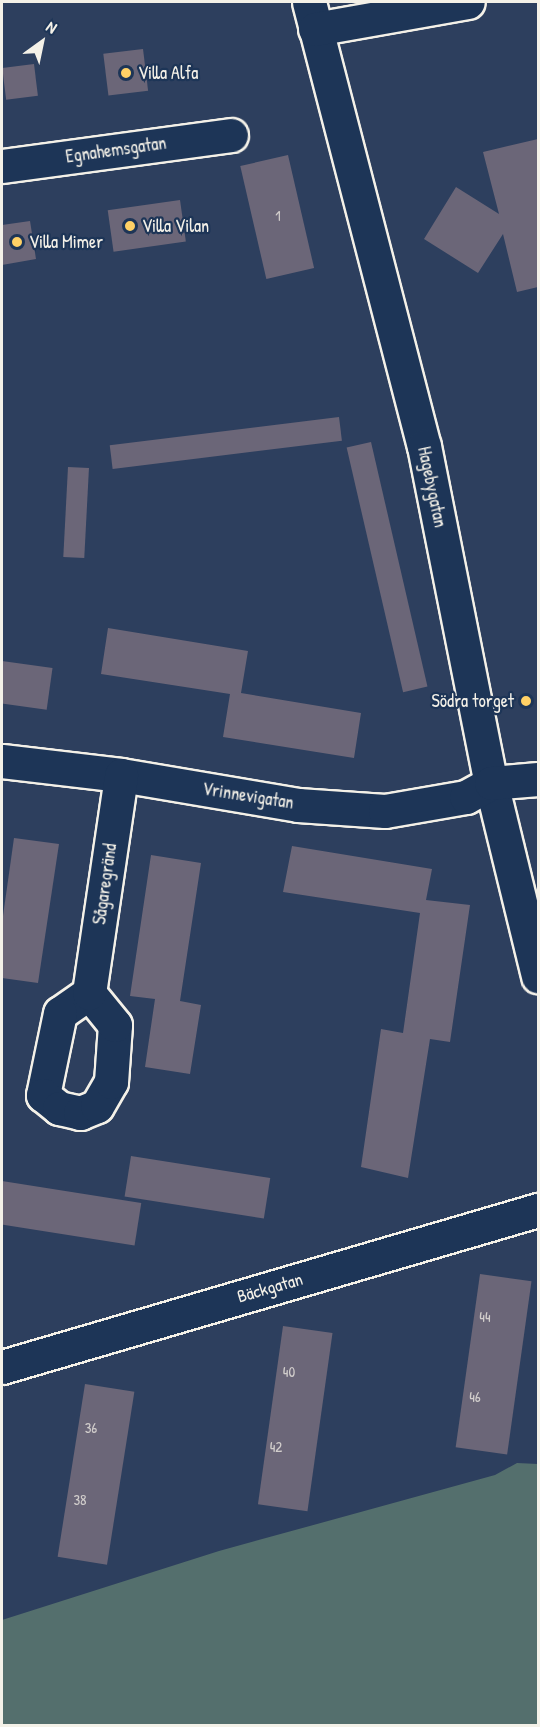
<!DOCTYPE html>
<html>
<head>
<meta charset="utf-8">
<style>
	body { margin:0 }
	#map { position:relative; width:540px; height:1727px; overflow:hidden; background:#2d3f5e; font-family:"Patrick Hand",sans-serif }
	div>[style] { position:absolute }
	.green>* { inset:0; background:#546f6d }
	.building>* { inset:0; background:#6b6678; transform-origin:0 0 }
	.roads { filter:drop-shadow(2px 0 #f4f1e8) drop-shadow(-2px 0 #f4f1e8) drop-shadow(0 2px #f4f1e8) drop-shadow(0 -2px #f4f1e8) }
	.minor>* { height:33px; margin:-16.5px; padding:0 16.5px; transform-origin:16.5px; border-radius:16.5px; background:#1d3557 }
	.dots>* { width:16px; height:16px; translate:-50% -50%; box-sizing:border-box; border:3px solid #1d3557; border-radius:50% }
	span { translate:-50% -50%; white-space:nowrap; text-align:center; line-height:1.15; -webkit-text-stroke:4.5px #1d3557; paint-order:stroke }
	.number-label { font-size:15px; color:#d2cecc }
	.number-label span { -webkit-text-stroke-width:0 }
	.poi-label { font-size:18px; color:#f4f1e8 }
	.left { translate:0 -50%; text-align:left }
	.right { translate:-100% -50%; text-align:right }
	.street-label { font-size:18px; color:#f4f1e8 }
	.frame { position:absolute; inset:0; border:3px solid #f4f1e8; pointer-events:none }
	.north { position:absolute; left:12px; top:12px; width:60px; height:60px; -webkit-text-stroke:4px #1d3557; paint-order:stroke; rotate:33deg; font-size:16px; font-weight:700; line-height:24px; text-align:center; color:#f4f1e8 }
	.north::after { content:''; display:block; margin:auto; width:21px; height:27px; background:#f4f1e8; clip-path:polygon(50% 0,100% 100%,50% 72%,0 100%) }
</style>
</head>
<body>
<div id="map">
	<div class="green">
		<div style="clip-path:polygon(517px 1463px,538px 1464px,538px 1725px,2px 1725px,2px 1620px,219px 1551px,495px 1475px)"></div>
	</div>
	<div class="building">
		<div style="left:143px;top:49px;width:42px;height:40px;rotate:83deg"></div>
		<div style="left:34px;top:64px;width:32px;height:32px;rotate:83deg"></div>
		<div style="clip-path:polygon(538px 139px,538px 287px,517px 292px,503px 234px,478px 273px,424px 239px,456px 187px,499px 214px,483px 152px)"></div>
		<div style="left:288px;top:155px;width:116px;height:49px;rotate:77deg"></div>
		<div style="left:180px;top:200px;width:42px;height:73px;rotate:82deg"></div>
		<div style="clip-path:polygon(30px 221px,36px 259px,2px 265px,2px 225px)"></div>
		<div style="left:339px;top:417px;width:24px;height:231px;rotate:83deg"></div>
		<div style="left:371px;top:442px;width:251px;height:25px;rotate:77deg"></div>
		<div style="left:68px;top:467px;width:21px;height:90px;rotate:3deg"></div>
		<div style="clip-path:polygon(108px 628px,248px 651px,241px 693px,361px 713px,354px 758px,223px 737px,230px 694px,101px 674px)"></div>
		<div style="left:2px;top:661px;width:51px;height:42px;rotate:8deg"></div>
		<div style="clip-path:polygon(14px 838px,59px 844px,38px 983px,2px 978px,2px 923px)"></div>
		<div style="clip-path:polygon(292px 846px,432px 869px,426px 900px,470px 905px,450px 1042px,430px 1039px,408px 1178px,361px 1167px,381px 1029px,403px 1033px,420px 913px,283px 892px)"></div>
		<div style="clip-path:polygon(151px 855px,201px 863px,180px 1001px,201px 1005px,190px 1074px,145px 1067px,155px 999px,130px 996px)"></div>
		<div style="left:131px;top:1156px;width:141px;height:41px;rotate:9deg"></div>
		<div style="left:2px;top:1181px;width:141px;height:43px;rotate:9deg"></div>
		<div style="left:480px;top:1274px;width:52px;height:175px;rotate:8deg"></div>
		<div style="left:283px;top:1326px;width:50px;height:180px;rotate:8deg"></div>
		<div style="left:85px;top:1384px;width:50px;height:175px;rotate:9deg"></div>
	</div>
	<div class="roads">
		<div class="minor">
			<div style="left:309px;top:2px;width:459px;rotate:75.5deg"></div>
			<div style="left:424px;top:446px;width:344px;rotate:78.8deg"></div>
			<div style="left:491px;top:783px;width:199px;rotate:76.3deg"></div>
			<div style="left:315px;top:29px;width:155px;rotate:-10deg"></div>
			<div style="left:2px;top:166px;width:231px;rotate:-7.7deg"></div>
			<div style="left:2px;top:761px;width:120px;rotate:6.7deg"></div>
			<div style="left:121px;top:775px;width:180px;rotate:9.6deg"></div>
			<div style="left:298px;top:805px;width:87px;rotate:3.9deg"></div>
			<div style="left:385px;top:811px;width:82px;rotate:-9.8deg"></div>
			<div style="left:466px;top:797px;width:29px;rotate:-29deg"></div>
			<div style="left:491px;top:783px;width:47px;rotate:-4.9deg"></div>
			<div style="left:89px;top:993px;width:35px;rotate:145deg"></div>
			<div style="left:60px;top:1013px;width:84px;rotate:101.7deg"></div>
			<div style="left:43px;top:1095px;width:21px;rotate:39deg"></div>
			<div style="left:59px;top:1108px;width:22px;rotate:13deg"></div>
			<div style="left:80px;top:1113px;width:18px;rotate:-22deg"></div>
			<div style="left:97px;top:1106px;width:28px;rotate:-60deg"></div>
			<div style="left:111px;top:1082px;width:57px;rotate:-86deg"></div>
			<div style="left:115px;top:1025px;width:41px;rotate:-129.1deg"></div>
			<div style="left:89px;top:993px;width:220px;rotate:-81.6deg"></div>
			<div style="left:2px;top:1367px;width:559px;rotate:-16.33deg"></div>
		</div>
	</div>
	<div class="dots">
		<div style="left:126px;top:73px;background:#ffd166"></div>
		<div style="left:130px;top:226px;background:#ffd166"></div>
		<div style="left:17px;top:242px;background:#ffd166"></div>
		<div style="left:526px;top:701px;background:#ffd166"></div>
	</div>
	<div class="number-label">
		<span style="left:278px;top:216px">1</span>
		<span style="left:485px;top:1317px">44</span>
		<span style="left:289px;top:1372px">40</span>
		<span style="left:475px;top:1397px">46</span>
		<span style="left:91px;top:1428px">36</span>
		<span style="left:276px;top:1447px">42</span>
		<span style="left:80px;top:1500px">38</span>
	</div>
	<div class="poi-label">
		<span class="left" style="left:138px;top:73px">Villa Alfa</span>
		<span class="left" style="left:142px;top:226px">Villa Vilan</span>
		<span class="left" style="left:29px;top:242px">Villa Mimer</span>
		<span class="right" style="left:514px;top:701px">Södra torget</span>
	</div>
	<div class="street-label">
		<span style="left:116px;top:150px;rotate:-8deg">Egnahemsgatan</span>
		<span style="left:432px;top:487px;rotate:78deg">Hagebygatan</span>
		<span style="left:248px;top:796px;rotate:9deg">Vrinnevigatan</span>
		<span style="left:105px;top:884px;rotate:-82deg">Sågaregränd</span>
		<span style="left:270px;top:1288px;rotate:-16deg">Bäckgatan</span>
	</div>
	<div class="frame"></div>
	<div class="north">N</div>
</div>
</body>
</html>
